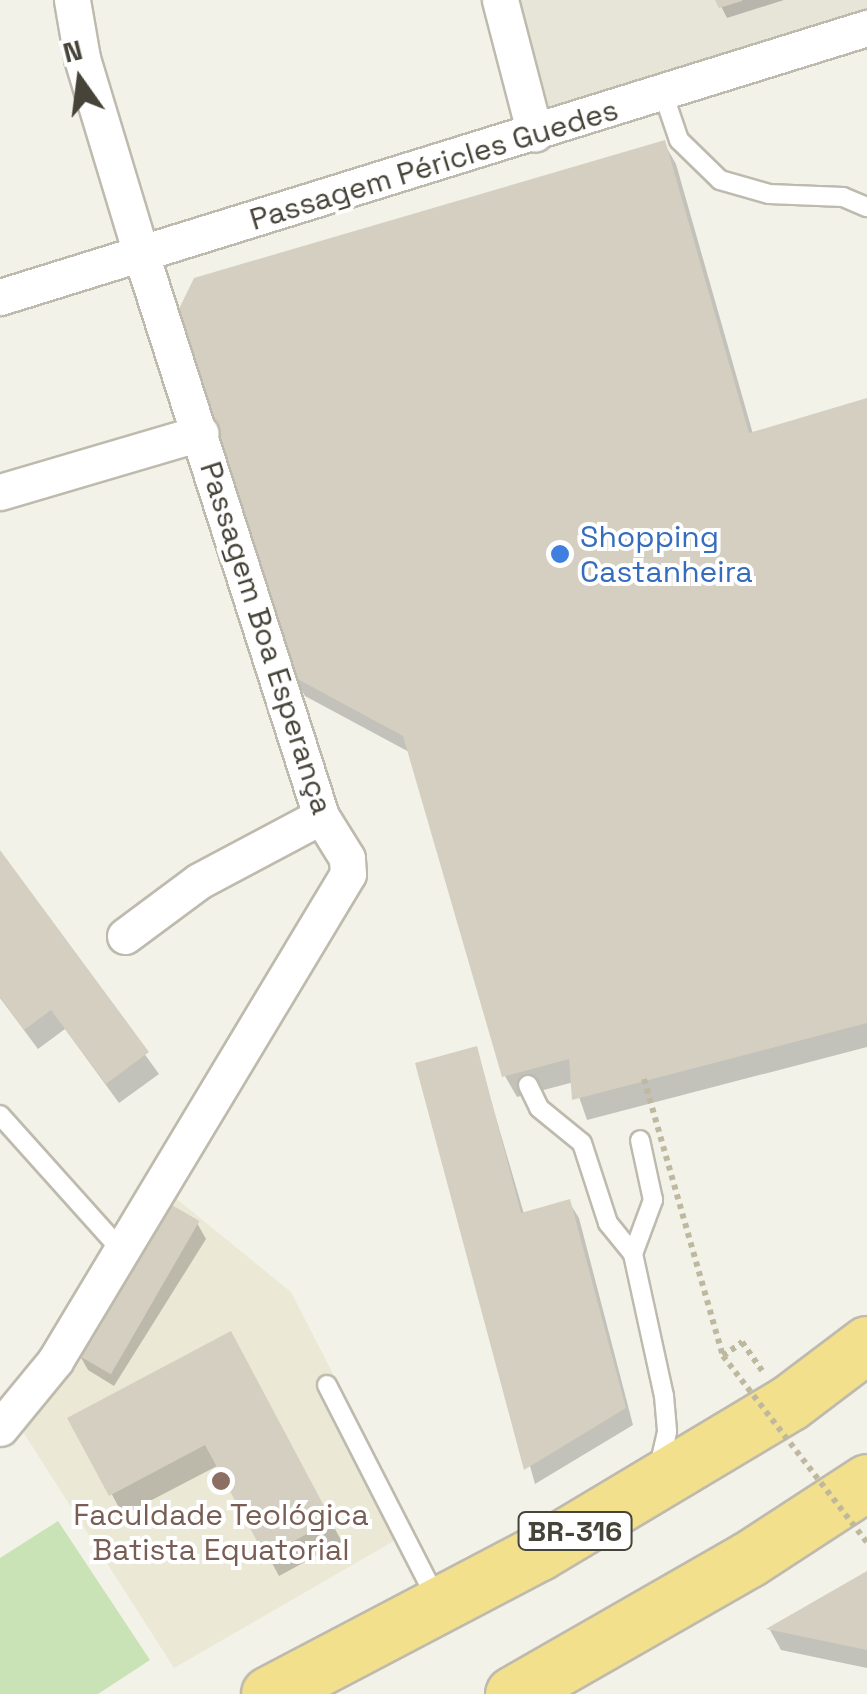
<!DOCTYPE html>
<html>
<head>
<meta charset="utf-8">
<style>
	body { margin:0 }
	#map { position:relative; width:867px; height:1694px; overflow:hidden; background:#f3f2e9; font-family:"Space Grotesk",sans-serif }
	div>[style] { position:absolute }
	.residential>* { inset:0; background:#e7e4d8 }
	.education>* { inset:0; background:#ebe8d5 }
	.green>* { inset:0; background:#c9e3b6 }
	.shadow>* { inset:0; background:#0003 }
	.building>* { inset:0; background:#d4cfc0; transform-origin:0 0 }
	.path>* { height:6px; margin-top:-3px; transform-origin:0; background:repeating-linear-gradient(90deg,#beb89f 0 5px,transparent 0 10px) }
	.roads { filter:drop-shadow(2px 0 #bebaad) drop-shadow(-2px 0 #bebaad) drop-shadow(0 2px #bebaad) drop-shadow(0 -2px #bebaad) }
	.service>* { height:18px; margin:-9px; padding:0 9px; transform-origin:9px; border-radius:9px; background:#fff }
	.minor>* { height:35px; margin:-17.5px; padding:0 17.5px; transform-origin:17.5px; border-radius:17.5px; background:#fff }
	.trunk>* { height:55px; margin:-27.5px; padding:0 27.5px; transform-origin:27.5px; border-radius:27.5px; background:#f2e08c }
	.path-bridge>* { height:6px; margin-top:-3px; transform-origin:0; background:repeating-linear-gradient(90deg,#beb89f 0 5px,transparent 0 10px) }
	.dots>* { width:28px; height:28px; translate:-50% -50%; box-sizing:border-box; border:5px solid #fff; border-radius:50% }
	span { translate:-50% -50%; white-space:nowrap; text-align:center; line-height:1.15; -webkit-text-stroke:8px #fff; paint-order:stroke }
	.shield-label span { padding:2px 8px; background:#fff; border:2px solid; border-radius:8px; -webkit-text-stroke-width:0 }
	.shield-label { font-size:28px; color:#464338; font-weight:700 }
	.street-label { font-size:30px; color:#464338 }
	.shop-label { font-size:30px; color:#366cbe }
	.left { translate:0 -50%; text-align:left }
	.education-label { font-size:30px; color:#785e54 }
	.north { position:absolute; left:30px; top:30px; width:100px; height:100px; -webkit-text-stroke:8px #fff; paint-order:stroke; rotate:346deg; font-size:28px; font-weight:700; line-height:40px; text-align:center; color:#464338 }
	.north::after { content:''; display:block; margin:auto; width:35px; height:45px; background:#464338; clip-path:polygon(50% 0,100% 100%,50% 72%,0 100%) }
</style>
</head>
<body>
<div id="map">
	<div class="residential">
		<div style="clip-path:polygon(510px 0,867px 0,867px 50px,546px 133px)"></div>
	</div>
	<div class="education">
		<div style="clip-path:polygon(173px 1196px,291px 1292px,413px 1530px,174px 1668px,23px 1432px)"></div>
	</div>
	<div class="green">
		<div style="clip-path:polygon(58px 1521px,150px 1660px,98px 1694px,0 1694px,0 1558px)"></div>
	</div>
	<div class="shadow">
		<div style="clip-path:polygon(718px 0,784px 0,727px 18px)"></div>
		<div style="clip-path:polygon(664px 143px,676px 164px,753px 434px,867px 401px,867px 1047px,587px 1120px,574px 1082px,517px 1097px,505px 1076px,411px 753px,305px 696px,292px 674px)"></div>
		<div style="clip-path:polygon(0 854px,159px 1074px,119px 1103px,65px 1029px,38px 1049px,0 998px)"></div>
		<div style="clip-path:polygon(476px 1049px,524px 1214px,569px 1202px,579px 1218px,633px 1425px,535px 1484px,418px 1065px)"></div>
		<div style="clip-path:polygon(197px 1223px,206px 1239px,114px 1386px,88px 1370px,79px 1354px)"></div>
		<div style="clip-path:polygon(242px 1355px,342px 1542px,279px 1576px,219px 1465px,123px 1515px,71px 1419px)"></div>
		<div style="clip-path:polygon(867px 1574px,867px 1668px,781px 1650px,770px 1630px)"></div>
	</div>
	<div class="building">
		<div style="clip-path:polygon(715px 0,742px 0,742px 1px,719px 8px)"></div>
		<div style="clip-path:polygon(665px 140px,749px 433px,867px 398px,867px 1023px,572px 1100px,569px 1059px,502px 1077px,403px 736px,290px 675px,177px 313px,194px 278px)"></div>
		<div style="clip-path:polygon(0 850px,149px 1052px,106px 1084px,51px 1010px,24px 1030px,0 997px)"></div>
		<div style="clip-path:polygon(477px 1046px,521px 1213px,570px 1199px,626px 1408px,524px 1470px,415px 1063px)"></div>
		<div style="left:170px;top:1204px;width:34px;height:177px;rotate:30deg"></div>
		<div style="clip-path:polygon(231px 1331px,332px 1521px,265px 1556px,205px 1445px,109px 1496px,67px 1418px)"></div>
		<div style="clip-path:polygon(867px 1571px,867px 1650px,766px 1629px)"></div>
	</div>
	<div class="path">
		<div style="left:723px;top:1356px;width:24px;rotate:-36deg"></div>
		<div style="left:742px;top:1342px;width:35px;rotate:55deg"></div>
	</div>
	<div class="roads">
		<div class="service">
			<div style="left:663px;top:93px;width:50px;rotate:71.2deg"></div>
			<div style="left:679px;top:140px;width:57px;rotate:44.3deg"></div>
			<div style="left:720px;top:180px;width:51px;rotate:15.9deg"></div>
			<div style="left:769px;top:194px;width:74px;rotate:2.3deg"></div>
			<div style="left:843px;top:197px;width:26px;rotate:23deg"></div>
			<div style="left:528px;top:1085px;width:25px;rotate:64deg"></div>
			<div style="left:539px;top:1108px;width:55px;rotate:39.1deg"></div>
			<div style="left:582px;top:1143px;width:84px;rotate:72deg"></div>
			<div style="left:608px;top:1223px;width:40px;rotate:51deg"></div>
			<div style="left:633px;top:1254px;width:145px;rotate:77.7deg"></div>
			<div style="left:664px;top:1396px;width:36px;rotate:85deg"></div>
			<div style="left:667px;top:1432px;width:37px;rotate:103deg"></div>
			<div style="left:0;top:1115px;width:181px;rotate:48.1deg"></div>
			<div style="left:633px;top:1254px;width:58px;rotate:-69.7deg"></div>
			<div style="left:653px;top:1200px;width:61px;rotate:-102.2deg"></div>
			<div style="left:327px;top:1385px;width:242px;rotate:62.9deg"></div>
		</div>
		<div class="minor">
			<div style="left:500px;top:0;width:138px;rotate:75.4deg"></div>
			<div style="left:0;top:297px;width:908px;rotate:-17.24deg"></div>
			<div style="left:0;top:492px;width:209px;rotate:-16.4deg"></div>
			<div style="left:125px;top:936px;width:92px;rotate:-36.6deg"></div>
			<div style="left:199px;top:881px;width:138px;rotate:-28deg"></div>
			<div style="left:0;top:1428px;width:87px;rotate:-50.6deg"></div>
			<div style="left:55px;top:1361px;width:568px;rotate:-58.97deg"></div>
			<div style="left:348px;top:874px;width:16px;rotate:-94deg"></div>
			<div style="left:347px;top:858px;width:49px;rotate:-121.8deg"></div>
			<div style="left:321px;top:816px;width:587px;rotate:-107.76deg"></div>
			<div style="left:142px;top:257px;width:208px;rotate:-106.8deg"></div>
			<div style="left:82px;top:58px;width:59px;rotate:-99.8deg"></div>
		</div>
		<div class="trunk">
			<div style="left:269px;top:1694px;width:304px;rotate:-27.7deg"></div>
			<div style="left:538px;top:1553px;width:292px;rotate:-30.9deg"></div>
			<div style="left:789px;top:1403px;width:98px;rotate:-37.1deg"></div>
			<div style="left:513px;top:1694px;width:272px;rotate:-29.8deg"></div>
			<div style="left:749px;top:1559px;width:141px;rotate:-33.1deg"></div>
		</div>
	</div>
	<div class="path-bridge">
		<div style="left:644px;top:1079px;width:288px;rotate:74.1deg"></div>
		<div style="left:723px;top:1356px;width:235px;rotate:52.3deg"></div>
	</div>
	<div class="dots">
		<div style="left:560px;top:554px;background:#3f7fe0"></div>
		<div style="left:221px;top:1481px;background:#8d6e63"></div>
	</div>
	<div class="shield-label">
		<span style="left:575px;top:1531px">BR-316</span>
	</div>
	<div class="street-label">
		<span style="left:434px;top:165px;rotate:-17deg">Passagem Péricles Guedes</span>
		<span style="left:266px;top:638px;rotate:72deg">Passagem Boa Esperança</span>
	</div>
	<div class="shop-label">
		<span class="left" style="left:580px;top:554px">Shopping<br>Castanheira</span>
	</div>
	<div class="education-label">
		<span style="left:221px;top:1532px">Faculdade Teológica<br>Batista Equatorial</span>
	</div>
	<div class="north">N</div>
</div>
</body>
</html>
